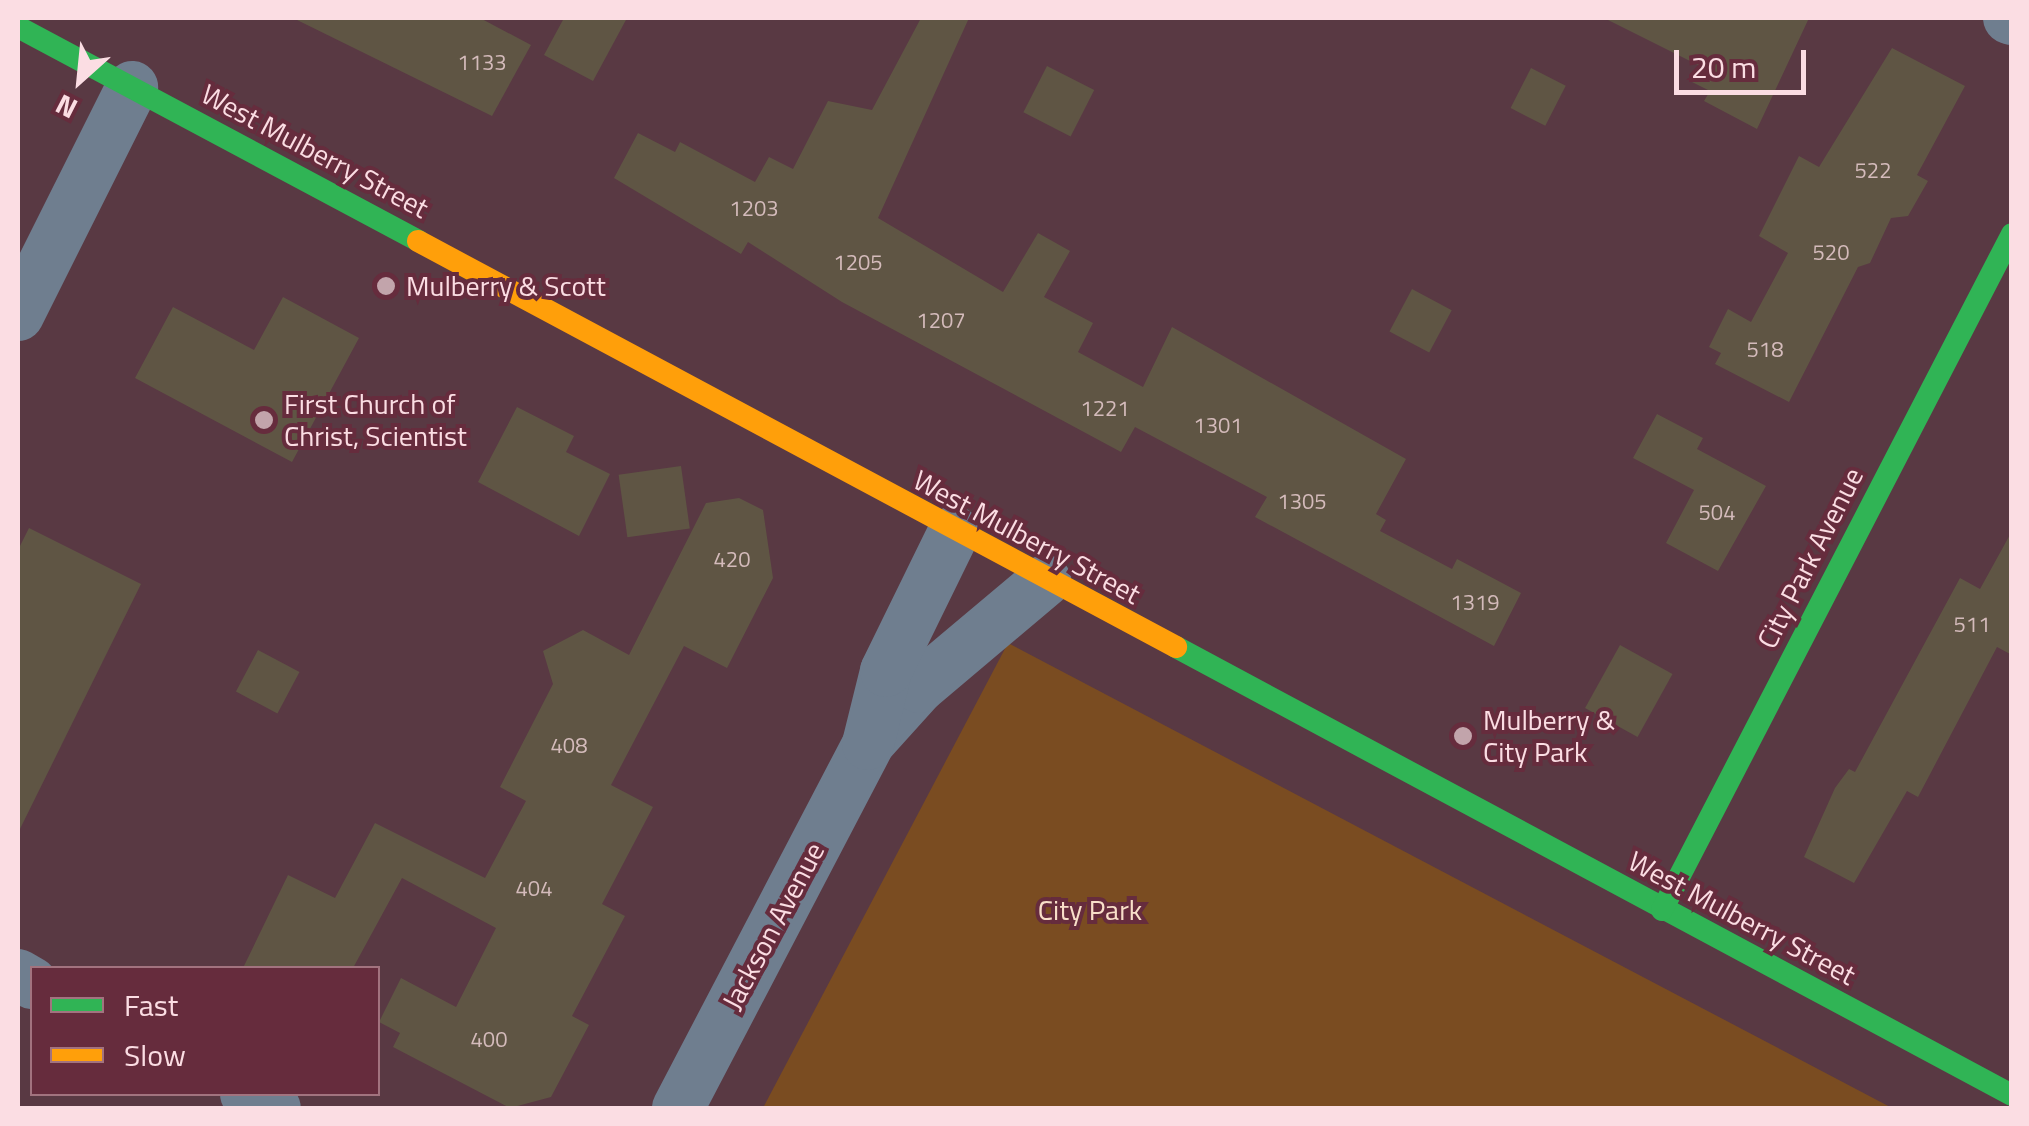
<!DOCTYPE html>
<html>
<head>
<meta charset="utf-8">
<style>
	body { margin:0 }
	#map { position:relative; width:2029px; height:1126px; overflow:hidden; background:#593943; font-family:"Titillium Web",sans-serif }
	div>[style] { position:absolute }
	.green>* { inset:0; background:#7a4c21 }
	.building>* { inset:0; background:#5f5544; transform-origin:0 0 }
	.street>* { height:52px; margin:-26px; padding:0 26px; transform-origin:26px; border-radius:26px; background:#6f7e8f }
	.fast>* { height:22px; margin:-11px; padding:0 11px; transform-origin:11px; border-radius:11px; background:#30b455 }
	.slow>* { height:22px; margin:-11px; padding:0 11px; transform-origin:11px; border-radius:11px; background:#ff9f0a }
	.dots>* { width:28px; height:28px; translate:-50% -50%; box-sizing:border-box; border:5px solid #662c3d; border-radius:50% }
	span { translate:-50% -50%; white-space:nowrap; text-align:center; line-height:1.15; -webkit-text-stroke:8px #662c3d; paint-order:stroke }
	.number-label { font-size:22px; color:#d4bbbb }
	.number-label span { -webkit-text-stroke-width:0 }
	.street-label { font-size:28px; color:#fbdde3 }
	.poi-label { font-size:28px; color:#fbdde3 }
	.left { translate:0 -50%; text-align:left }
	.park-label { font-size:28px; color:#f8dfc9 }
	.frame { position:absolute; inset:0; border:20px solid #fbdde3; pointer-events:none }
	.legend { position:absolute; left:30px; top:966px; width:350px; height:130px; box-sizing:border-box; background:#662c3d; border:2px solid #a2737f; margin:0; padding:12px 18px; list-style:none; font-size:30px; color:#fbdde3 }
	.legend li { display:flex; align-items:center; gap:20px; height:50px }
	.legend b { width:50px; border:2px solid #a2737f }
	.north { position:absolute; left:30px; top:30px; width:100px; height:100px; -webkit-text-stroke:8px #662c3d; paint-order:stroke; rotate:207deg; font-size:28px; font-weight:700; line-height:40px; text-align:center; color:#fbdde3 }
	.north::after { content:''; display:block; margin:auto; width:35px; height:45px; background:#fbdde3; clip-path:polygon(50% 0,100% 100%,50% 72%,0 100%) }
	.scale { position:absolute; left:1674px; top:50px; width:132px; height:45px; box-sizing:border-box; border:5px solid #fbdde3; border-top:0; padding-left:12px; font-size:30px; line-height:35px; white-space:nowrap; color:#fbdde3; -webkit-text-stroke:8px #662c3d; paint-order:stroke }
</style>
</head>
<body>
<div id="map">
	<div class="green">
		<div style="clip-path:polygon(1008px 643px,1892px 1108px,763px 1108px)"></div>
	</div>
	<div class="building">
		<div style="clip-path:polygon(293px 18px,480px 18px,531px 45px,492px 116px)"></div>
		<div style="clip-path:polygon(564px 18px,627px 18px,593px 81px,544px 55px)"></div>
		<div style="clip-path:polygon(921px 18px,969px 18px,878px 218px,1003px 292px,1038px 233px,1070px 251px,1044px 297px,1093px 323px,1078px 352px,1143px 387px,1172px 327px,1406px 459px,1376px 514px,1386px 520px,1380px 531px,1452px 569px,1457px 559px,1521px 593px,1494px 646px,1255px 517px,1267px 497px,1135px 427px,1121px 452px,842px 302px,748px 242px,741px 254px,614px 178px,638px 133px,675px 152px,680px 142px,755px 182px,769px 157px,793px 169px,828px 101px,872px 110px)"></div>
		<div style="clip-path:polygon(1604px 18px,1809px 18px,1757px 129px,1704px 101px,1710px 91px,1692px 82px,1700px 66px)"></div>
		<div style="clip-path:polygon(1892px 48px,1965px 86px,1917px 175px,1928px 181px,1908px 216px,1891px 218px,1870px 263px,1858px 267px,1789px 402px,1715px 364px,1721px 353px,1709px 347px,1728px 309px,1751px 322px,1788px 253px,1759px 236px,1799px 156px,1819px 167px)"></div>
		<div style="left:1047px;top:66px;width:53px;height:52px;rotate:27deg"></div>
		<div style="left:1531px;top:68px;width:39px;height:45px;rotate:27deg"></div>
		<div style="left:1412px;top:289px;width:45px;height:48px;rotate:28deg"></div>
		<div style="clip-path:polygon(283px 297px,359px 338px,292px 462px,135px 378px,173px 307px,254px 350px)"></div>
		<div style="clip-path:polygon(517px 407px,574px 436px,566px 452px,610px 474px,579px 536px,478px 482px)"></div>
		<div style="clip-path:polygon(1657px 414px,1703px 438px,1697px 449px,1766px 486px,1718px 571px,1666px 543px,1694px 490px,1633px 458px)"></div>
		<div style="left:681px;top:466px;width:63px;height:63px;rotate:82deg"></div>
		<div style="clip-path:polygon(739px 498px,763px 510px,773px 578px,727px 668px,684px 646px,611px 785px,653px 807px,602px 904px,625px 916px,572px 1016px,589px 1025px,551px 1097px,510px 1108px,393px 1047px,400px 1033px,379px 1022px,401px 978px,456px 1007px,496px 928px,402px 878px,353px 968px,243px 968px,288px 875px,335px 898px,375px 823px,485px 878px,526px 801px,500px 787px,553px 684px,543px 651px,583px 630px,629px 655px,706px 503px)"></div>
		<div style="clip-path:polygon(29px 528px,141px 584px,18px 833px,18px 550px)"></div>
		<div style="clip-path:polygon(2012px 531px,2012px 655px,1997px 647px,1918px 797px,1907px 791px,1854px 883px,1804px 857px,1835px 788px,1849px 769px,1855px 772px,1960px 578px,1980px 589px)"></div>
		<div style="left:1620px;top:645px;width:60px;height:72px;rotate:29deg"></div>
		<div style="left:258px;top:650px;width:47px;height:47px;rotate:28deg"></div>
	</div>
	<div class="street">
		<div style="left:2009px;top:18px;width:3px;rotate:18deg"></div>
		<div style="left:18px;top:315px;width:255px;rotate:-63.4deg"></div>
		<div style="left:872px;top:739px;width:70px;rotate:-47.9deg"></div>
		<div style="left:919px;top:687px;width:165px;rotate:-40.1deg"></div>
		<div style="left:18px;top:975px;width:16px;rotate:30deg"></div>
		<div style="left:246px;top:1094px;width:32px;rotate:26deg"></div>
		<div style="left:678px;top:1108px;width:411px;rotate:-62.4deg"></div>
		<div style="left:868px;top:744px;width:75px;rotate:-76.1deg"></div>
		<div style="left:886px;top:671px;width:155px;rotate:-63.9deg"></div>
	</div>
	<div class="fast">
		<div style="left:18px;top:27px;width:454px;rotate:28.1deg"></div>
		<div style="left:1176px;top:647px;width:948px;rotate:28.19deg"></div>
		<div style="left:1662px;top:910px;width:761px;rotate:-62.63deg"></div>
	</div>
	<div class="slow">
		<div style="left:418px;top:241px;width:860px;rotate:28.17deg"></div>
	</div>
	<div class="dots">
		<div style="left:386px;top:286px;background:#c2a4ab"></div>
		<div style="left:264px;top:420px;background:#c2a4ab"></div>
		<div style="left:1463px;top:736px;background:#c2a4ab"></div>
	</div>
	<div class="number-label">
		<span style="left:482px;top:63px">1133</span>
		<span style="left:1873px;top:171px">522</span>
		<span style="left:754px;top:209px">1203</span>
		<span style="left:1831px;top:253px">520</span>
		<span style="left:858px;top:263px">1205</span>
		<span style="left:941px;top:321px">1207</span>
		<span style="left:1765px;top:350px">518</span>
		<span style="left:1105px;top:409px">1221</span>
		<span style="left:1218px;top:426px">1301</span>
		<span style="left:1302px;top:502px">1305</span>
		<span style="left:1717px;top:513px">504</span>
		<span style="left:732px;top:560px">420</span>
		<span style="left:1475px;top:603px">1319</span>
		<span style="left:1972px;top:625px">511</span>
		<span style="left:569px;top:746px">408</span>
		<span style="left:534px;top:889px">404</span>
		<span style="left:489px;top:1040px">400</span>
	</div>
	<div class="street-label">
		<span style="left:315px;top:151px;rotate:28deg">West Mulberry Street</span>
		<span style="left:1027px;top:537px;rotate:28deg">West Mulberry Street</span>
		<span style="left:1810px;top:558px;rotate:-63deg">City Park Avenue</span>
		<span style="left:1742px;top:918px;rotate:28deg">West Mulberry Street</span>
		<span style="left:773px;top:926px;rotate:-62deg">Jackson Avenue</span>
	</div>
	<div class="poi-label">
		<span class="left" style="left:406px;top:286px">Mulberry &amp; Scott</span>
		<span class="left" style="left:284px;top:420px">First Church of<br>Christ, Scientist</span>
		<span class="left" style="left:1483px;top:736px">Mulberry &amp;<br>City Park</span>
	</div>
	<div class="park-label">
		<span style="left:1090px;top:910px">City Park</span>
	</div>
	<div class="frame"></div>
	<ul class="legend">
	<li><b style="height:12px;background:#30b455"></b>Fast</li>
	<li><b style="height:12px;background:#ff9f0a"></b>Slow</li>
	</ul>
	<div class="north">N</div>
	<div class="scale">20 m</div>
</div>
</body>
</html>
